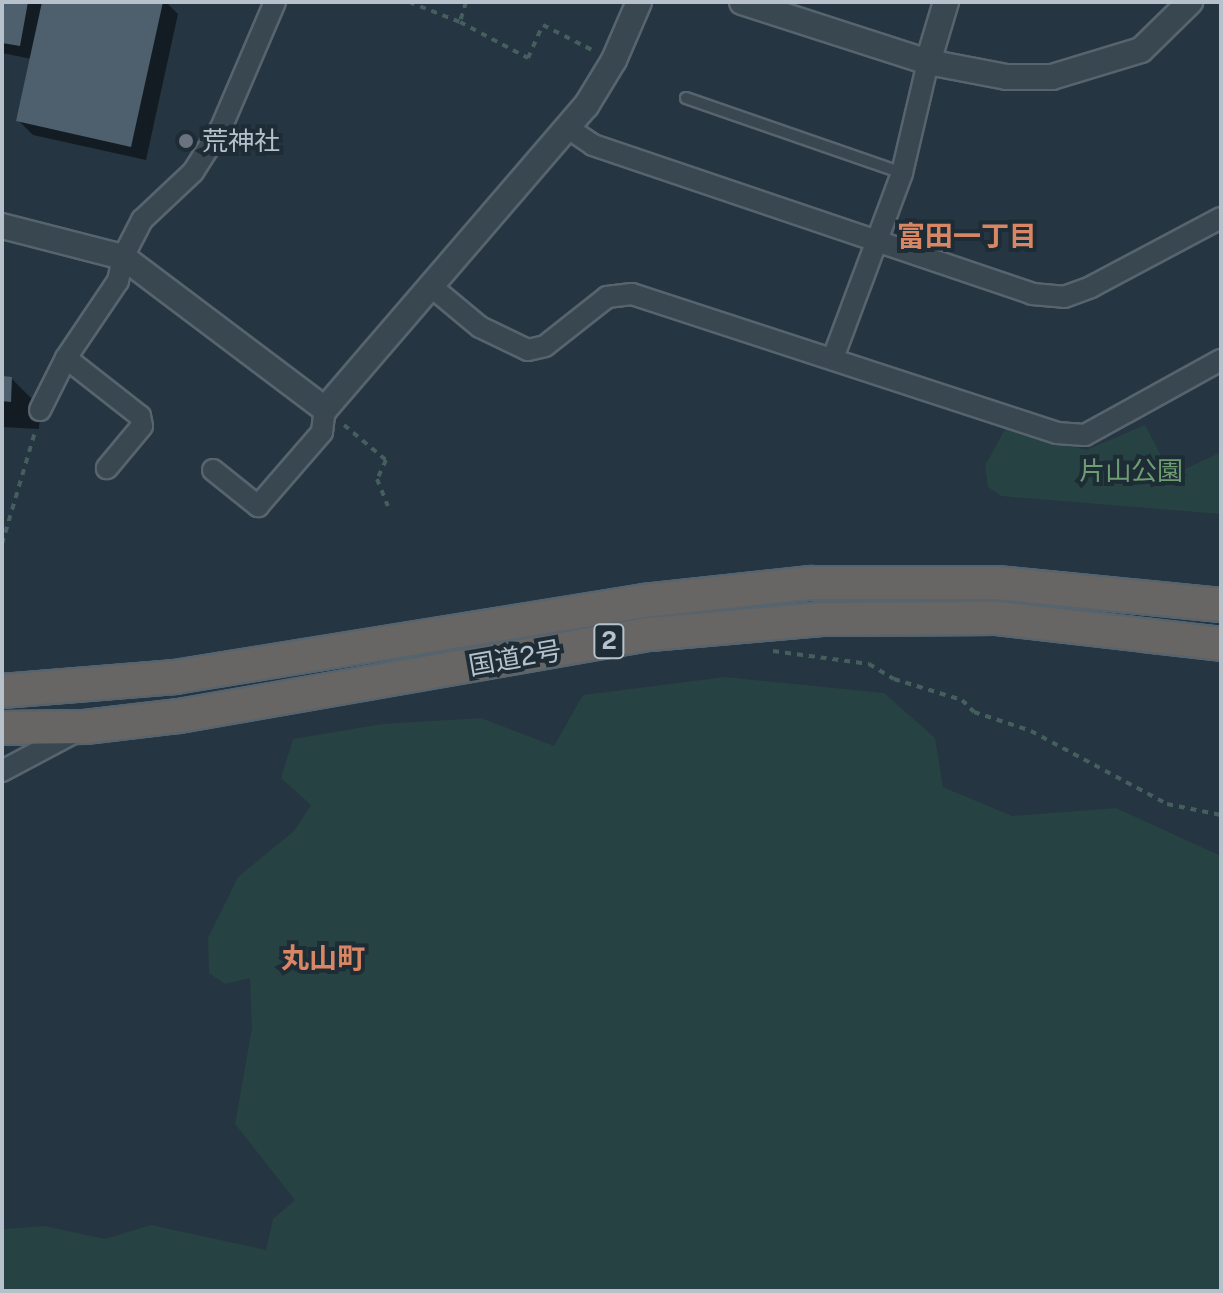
<!DOCTYPE html>
<html>
<head>
<meta charset="utf-8">
<style>
	body { margin:0 }
	#map { position:relative; width:1223px; height:1293px; overflow:hidden; background:#253541; font-family:"Public Sans","Noto Sans JP",sans-serif }
	div>[style] { position:absolute }
	.green>* { inset:0; background:#274242 }
	.shadow>* { inset:0; background:#0007 }
	.building>* { inset:0; background:#4e5f6d }
	.path>* { height:4px; margin-top:-2px; transform-origin:0; background:repeating-linear-gradient(90deg,#455e5e 0 6px,transparent 0 12px) }
	.roads { filter:drop-shadow(2px 0 #57646e) drop-shadow(-2px 0 #57646e) drop-shadow(0 2px #57646e) drop-shadow(0 -2px #57646e) }
	.service>* { height:10px; margin:-5px; padding:0 5px; transform-origin:5px; border-radius:5px; background:#394751 }
	.minor>* { height:20px; margin:-10px; padding:0 10px; transform-origin:10px; border-radius:10px; background:#394751 }
	.tertiary>* { height:24px; margin:-12px; padding:0 12px; transform-origin:12px; border-radius:12px; background:#394751 }
	.trunk>* { height:32px; margin:-16px; padding:0 16px; transform-origin:16px; border-radius:16px; background:#686664 }
	.dots>* { width:22px; height:22px; translate:-50% -50%; box-sizing:border-box; border:4px solid #1e2c36; border-radius:50% }
	span { translate:-50% -50%; white-space:nowrap; text-align:center; line-height:1.15; -webkit-text-stroke:8px #1e2c36; paint-order:stroke }
	.shield-label span { padding:2px 6px; background:#1e2c36; border:2px solid; border-radius:6px; -webkit-text-stroke-width:0 }
	.shield-label { font-size:24px; color:#b6c1cb; font-weight:700 }
	.poi-label { font-size:26px; color:#b6c1cb }
	.left { translate:0 -50%; text-align:left }
	.park-label { font-size:26px; color:#6d9d71 }
	.street-label { font-size:26px; color:#b6c1cb }
	.neighbourhood-label { font-size:28px; color:#d88664; font-weight:700 }
	.frame { position:absolute; inset:0; border:4px solid #b6c1cb; pointer-events:none }
</style>
</head>
<body>
<div id="map">
	<div class="green">
		<div style="clip-path:polygon(1145px 425px,1167px 467px,1181px 471px,1221px 452px,1221px 514px,1001px 496px,988px 487px,985px 466px,1005px 429px,1086px 450px)"></div>
		<div style="clip-path:polygon(725px 677px,884px 693px,935px 738px,943px 787px,1012px 816px,1116px 808px,1221px 856px,1221px 1291px,2px 1291px,2px 1229px,45px 1226px,105px 1239px,151px 1225px,266px 1250px,273px 1219px,295px 1200px,235px 1124px,252px 1028px,250px 978px,225px 984px,209px 973px,208px 938px,238px 877px,294px 831px,311px 805px,281px 778px,293px 739px,382px 724px,481px 718px,554px 746px,583px 695px)"></div>
	</div>
	<div class="shadow">
		<div style="clip-path:polygon(2px 2px,166px 2px,178px 14px,146px 160px,33px 135px,18px 120px,32px 59px,2px 53px)"></div>
		<div style="clip-path:polygon(2px 378px,11px 378px,40px 407px,39px 429px,2px 427px)"></div>
	</div>
	<div class="building">
		<div style="clip-path:polygon(2px 2px,28px 2px,20px 46px,2px 43px)"></div>
		<div style="clip-path:polygon(42px 2px,163px 2px,131px 147px,16px 121px)"></div>
		<div style="clip-path:polygon(2px 376px,12px 377px,11px 402px,2px 401px)"></div>
	</div>
	<div class="path">
		<div style="left:409px;top:2px;width:55px;rotate:21.4deg"></div>
		<div style="left:466px;top:2px;width:21px;rotate:107deg"></div>
		<div style="left:460px;top:22px;width:77px;rotate:27.9deg"></div>
		<div style="left:528px;top:58px;width:36px;rotate:-66deg"></div>
		<div style="left:543px;top:25px;width:57px;rotate:27deg"></div>
		<div style="left:344px;top:425px;width:55px;rotate:39.8deg"></div>
		<div style="left:386px;top:460px;width:21px;rotate:115deg"></div>
		<div style="left:377px;top:479px;width:29px;rotate:68deg"></div>
		<div style="left:2px;top:544px;width:117px;rotate:-73.6deg"></div>
		<div style="left:773px;top:651px;width:97px;rotate:7.7deg"></div>
		<div style="left:869px;top:664px;width:29px;rotate:31deg"></div>
		<div style="left:894px;top:679px;width:71px;rotate:17.2deg"></div>
		<div style="left:962px;top:700px;width:17px;rotate:45deg"></div>
		<div style="left:974px;top:712px;width:60px;rotate:18.4deg"></div>
		<div style="left:1031px;top:731px;width:154px;rotate:28.2deg"></div>
		<div style="left:1167px;top:804px;width:55px;rotate:11.5deg"></div>
	</div>
	<div class="roads">
		<div class="service">
			<div style="left:686px;top:98px;width:229px;rotate:19.1deg"></div>
		</div>
		<div class="minor">
			<div style="left:568px;top:128px;width:30px;rotate:34deg"></div>
			<div style="left:593px;top:145px;width:464px;rotate:18.7deg"></div>
			<div style="left:1032px;top:294px;width:32px;rotate:5deg"></div>
			<div style="left:1064px;top:297px;width:29px;rotate:-20deg"></div>
			<div style="left:1091px;top:287px;width:147px;rotate:-28deg"></div>
			<div style="left:433px;top:288px;width:61px;rotate:39.7deg"></div>
			<div style="left:480px;top:327px;width:53px;rotate:25.6deg"></div>
			<div style="left:528px;top:350px;width:17px;rotate:-13deg"></div>
			<div style="left:545px;top:346px;width:79px;rotate:-38.3deg"></div>
			<div style="left:607px;top:297px;width:25px;rotate:-7deg"></div>
			<div style="left:632px;top:294px;width:447px;rotate:18.1deg"></div>
			<div style="left:1057px;top:433px;width:28px;rotate:4deg"></div>
			<div style="left:1085px;top:435px;width:155px;rotate:-28.9deg"></div>
			<div style="left:66px;top:358px;width:93px;rotate:-56deg"></div>
			<div style="left:118px;top:281px;width:25px;rotate:-78deg"></div>
			<div style="left:123px;top:257px;width:42px;rotate:-62.8deg"></div>
			<div style="left:142px;top:220px;width:70px;rotate:-43.3deg"></div>
			<div style="left:193px;top:172px;width:52px;rotate:-57.5deg"></div>
			<div style="left:221px;top:128px;width:137px;rotate:-66.8deg"></div>
			<div style="left:833px;top:358px;width:197px;rotate:-69.5deg"></div>
			<div style="left:902px;top:173px;width:114px;rotate:-76.8deg"></div>
			<div style="left:40px;top:410px;width:58px;rotate:-63.4deg"></div>
			<div style="left:66px;top:358px;width:94px;rotate:38.1deg"></div>
			<div style="left:140px;top:416px;width:10px;rotate:79deg"></div>
			<div style="left:142px;top:426px;width:55px;rotate:129.8deg"></div>
			<div style="left:213px;top:470px;width:58px;rotate:38.7deg"></div>
			<div style="left:258px;top:506px;width:98px;rotate:-49.1deg"></div>
			<div style="left:322px;top:432px;width:23px;rotate:-83deg"></div>
			<div style="left:2px;top:771px;width:89px;rotate:-28deg"></div>
		</div>
		<div class="tertiary">
			<div style="left:742px;top:2px;width:195px;rotate:17.9deg"></div>
			<div style="left:928px;top:62px;width:80px;rotate:10.8deg"></div>
			<div style="left:1007px;top:77px;width:45px"></div>
			<div style="left:1052px;top:77px;width:93px;rotate:-16.9deg"></div>
			<div style="left:1141px;top:50px;width:69px;rotate:-44.4deg"></div>
			<div style="left:928px;top:62px;width:63px;rotate:-73.3deg"></div>
			<div style="left:2px;top:226px;width:125px;rotate:14.4deg"></div>
			<div style="left:123px;top:257px;width:253px;rotate:37deg"></div>
			<div style="left:325px;top:409px;width:400px;rotate:-49.3deg"></div>
			<div style="left:586px;top:106px;width:54px;rotate:-58.7deg"></div>
			<div style="left:614px;top:60px;width:63px;rotate:-66.7deg"></div>
		</div>
		<div class="trunk">
			<div style="left:2px;top:691px;width:174px;rotate:-4.6deg"></div>
			<div style="left:175px;top:677px;width:475px;rotate:-9.2deg"></div>
			<div style="left:644px;top:601px;width:168px;rotate:-6.2deg"></div>
			<div style="left:811px;top:583px;width:186px"></div>
			<div style="left:997px;top:583px;width:225px;rotate:5.6deg"></div>
			<div style="left:2px;top:728px;width:83px;rotate:-0.7deg"></div>
			<div style="left:85px;top:727px;width:95px;rotate:-6.7deg"></div>
			<div style="left:179px;top:716px;width:478px;rotate:-9.9deg"></div>
			<div style="left:650px;top:634px;width:172px;rotate:-5deg"></div>
			<div style="left:821px;top:619px;width:176px;rotate:-0.3deg"></div>
			<div style="left:997px;top:618px;width:226px;rotate:6.6deg"></div>
		</div>
	</div>
	<div class="dots">
		<div style="left:186px;top:141px;background:#6b7280"></div>
	</div>
	<div class="shield-label">
		<span style="left:609px;top:641px">2</span>
	</div>
	<div class="poi-label">
		<span class="left" style="left:202px;top:141px">荒神社</span>
	</div>
	<div class="park-label">
		<span style="left:1131px;top:471px">片山公園</span>
	</div>
	<div class="street-label">
		<span style="left:515px;top:658px;rotate:-10deg">国道2号</span>
	</div>
	<div class="neighbourhood-label">
		<span style="left:967px;top:236px">富田一丁目</span>
		<span style="left:323px;top:958px">丸山町</span>
	</div>
	<div class="frame"></div>
</div>
</body>
</html>
